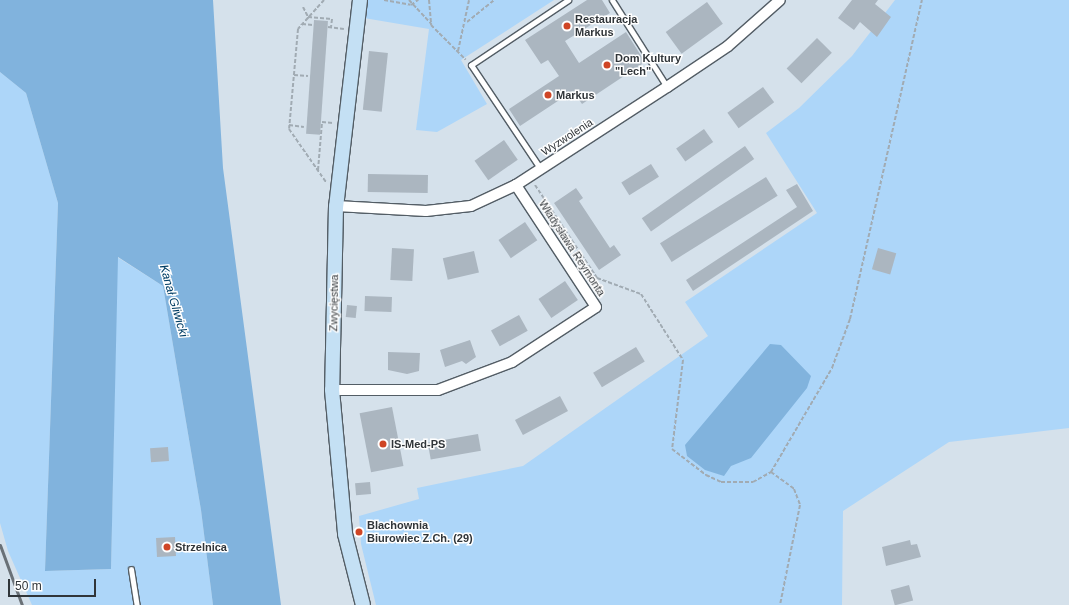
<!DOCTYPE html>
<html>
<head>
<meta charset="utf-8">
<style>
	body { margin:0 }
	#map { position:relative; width:1069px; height:605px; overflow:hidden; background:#d5e1eb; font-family:Helvetica,sans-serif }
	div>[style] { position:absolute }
	.green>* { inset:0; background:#add6f9 }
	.water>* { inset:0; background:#81b3dd }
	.building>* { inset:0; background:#abb6c0; transform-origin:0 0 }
	.path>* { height:2px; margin-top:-1px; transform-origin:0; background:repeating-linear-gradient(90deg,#a1abb3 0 4px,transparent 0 6px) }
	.roads { filter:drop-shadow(1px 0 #535d65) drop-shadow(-1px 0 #535d65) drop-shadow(0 1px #535d65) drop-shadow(0 -1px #535d65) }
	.lane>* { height:5px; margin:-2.5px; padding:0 2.5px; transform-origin:2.5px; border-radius:2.5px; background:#fff }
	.street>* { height:10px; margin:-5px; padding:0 5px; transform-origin:5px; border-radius:5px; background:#fff }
	.secondary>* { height:14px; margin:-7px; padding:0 7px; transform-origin:7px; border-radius:7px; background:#c4e0f4 }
	.rail>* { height:3px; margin:-1.5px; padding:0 1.5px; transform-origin:1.5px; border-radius:1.5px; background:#6a7177 }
	.dots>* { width:11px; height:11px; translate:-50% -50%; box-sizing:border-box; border:2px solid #fff; border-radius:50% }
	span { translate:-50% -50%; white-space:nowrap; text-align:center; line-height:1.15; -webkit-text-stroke:3px #fff; paint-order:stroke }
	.poi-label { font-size:11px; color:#303539; font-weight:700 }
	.left { translate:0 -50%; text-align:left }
	.street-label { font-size:11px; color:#303539 }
	.water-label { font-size:12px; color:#003d64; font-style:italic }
	.scale { position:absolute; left:8px; top:579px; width:88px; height:18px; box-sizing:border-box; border:2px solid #303539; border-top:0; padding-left:5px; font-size:12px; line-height:14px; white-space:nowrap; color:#303539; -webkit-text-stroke:3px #fff; paint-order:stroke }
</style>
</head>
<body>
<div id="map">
	<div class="green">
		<div style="clip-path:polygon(360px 0,554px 0,461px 60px,487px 104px,437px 132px,416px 130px,429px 29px,358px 17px)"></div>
		<div style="clip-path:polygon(895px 0,1069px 0,1069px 428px,949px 442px,843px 511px,842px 605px,376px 605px,361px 544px,359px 516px,419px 499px,417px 488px,523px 466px,708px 336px,685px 302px,817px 213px,766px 133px,799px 108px,852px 56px)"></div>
		<div style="clip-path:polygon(0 72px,26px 93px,58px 203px,45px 571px,111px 569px,117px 257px,163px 286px,201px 510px,213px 605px,32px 605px,8px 551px,0 523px)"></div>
	</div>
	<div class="water">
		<div style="clip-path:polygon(0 0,213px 0,223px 168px,281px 605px,213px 605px,201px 510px,163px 286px,118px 257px,111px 569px,45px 571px,58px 203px,26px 93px,0 72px)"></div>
		<div style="clip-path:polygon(770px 344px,781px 345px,811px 376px,807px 388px,751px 458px,731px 466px,724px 476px,705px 470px,687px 456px,685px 445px)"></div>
	</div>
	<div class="building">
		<div style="clip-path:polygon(587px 0,602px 0,610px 13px,565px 41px,579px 63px,626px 32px,645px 62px,582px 104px,573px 91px,520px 126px,509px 109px,559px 76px,548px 60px,541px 64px,525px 40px)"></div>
		<div style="clip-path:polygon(852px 0,878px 0,875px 4px,891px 17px,877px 37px,860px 22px,854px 30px,838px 18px)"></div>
		<div style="left:707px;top:2px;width:27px;height:51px;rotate:54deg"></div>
		<div style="left:314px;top:20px;width:14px;height:114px;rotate:4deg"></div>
		<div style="left:817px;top:38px;width:21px;height:43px;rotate:45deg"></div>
		<div style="left:369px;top:51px;width:19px;height:59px;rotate:6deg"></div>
		<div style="left:763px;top:87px;width:19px;height:44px;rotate:54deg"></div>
		<div style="left:704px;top:129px;width:16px;height:34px;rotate:55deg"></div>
		<div style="left:504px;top:140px;width:24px;height:36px;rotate:55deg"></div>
		<div style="left:745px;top:146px;width:16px;height:126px;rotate:55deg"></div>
		<div style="left:651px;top:164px;width:15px;height:35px;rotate:58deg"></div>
		<div style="left:368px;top:174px;width:60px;height:18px;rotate:1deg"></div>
		<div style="left:766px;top:177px;width:22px;height:125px;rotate:58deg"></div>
		<div style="clip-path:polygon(797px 184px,813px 211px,693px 291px,686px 280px,797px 207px,786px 190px)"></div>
		<div style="clip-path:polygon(576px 188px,583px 198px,579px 201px,610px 248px,614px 245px,621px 255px,599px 270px,554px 203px)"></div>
		<div style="left:525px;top:222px;width:22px;height:32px;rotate:56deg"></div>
		<div style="left:392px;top:248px;width:22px;height:32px;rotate:3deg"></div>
		<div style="left:878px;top:248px;width:19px;height:22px;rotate:16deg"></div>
		<div style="left:474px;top:251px;width:22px;height:32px;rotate:77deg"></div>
		<div style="left:565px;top:281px;width:23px;height:32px;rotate:56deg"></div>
		<div style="left:365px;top:296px;width:27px;height:15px;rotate:2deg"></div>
		<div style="left:347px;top:305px;width:10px;height:12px;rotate:6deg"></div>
		<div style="left:519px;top:315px;width:18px;height:32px;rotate:61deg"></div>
		<div style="clip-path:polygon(470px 340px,476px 357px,466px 364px,462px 361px,445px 367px,440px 350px)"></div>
		<div style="left:636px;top:347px;width:17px;height:50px;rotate:59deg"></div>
		<div style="clip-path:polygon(388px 352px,420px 353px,419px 371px,407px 374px,388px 370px)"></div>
		<div style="left:560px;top:396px;width:17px;height:51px;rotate:62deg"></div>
		<div style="left:392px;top:407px;width:60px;height:33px;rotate:79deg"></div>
		<div style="left:478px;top:434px;width:17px;height:51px;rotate:80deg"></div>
		<div style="left:168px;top:447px;width:14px;height:18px;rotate:86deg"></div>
		<div style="left:370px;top:482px;width:12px;height:15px;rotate:85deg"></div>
		<div style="left:175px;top:537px;width:19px;height:19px;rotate:87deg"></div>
		<div style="clip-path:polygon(910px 540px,911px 545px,917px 544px,921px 557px,886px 566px,882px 547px)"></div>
		<div style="left:909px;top:585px;width:16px;height:19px;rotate:75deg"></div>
	</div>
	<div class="path">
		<div style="left:324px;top:0;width:39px;rotate:132deg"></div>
		<div style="left:298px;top:29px;width:100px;rotate:95.1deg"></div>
		<div style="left:289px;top:129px;width:65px;rotate:55.1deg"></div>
		<div style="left:384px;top:0;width:27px;rotate:10deg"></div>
		<div style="left:411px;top:5px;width:9px;rotate:-36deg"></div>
		<div style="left:409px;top:0;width:33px;rotate:47deg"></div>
		<div style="left:429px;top:0;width:25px;rotate:85deg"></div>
		<div style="left:431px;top:25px;width:49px;rotate:45deg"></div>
		<div style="left:303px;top:7px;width:11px;rotate:63deg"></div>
		<div style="left:308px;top:17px;width:24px;rotate:5deg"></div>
		<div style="left:332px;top:19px;width:8px;rotate:97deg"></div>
		<div style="left:467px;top:22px;width:35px;rotate:-39deg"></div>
		<div style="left:302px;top:24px;width:11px;rotate:5deg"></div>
		<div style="left:328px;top:27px;width:16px;rotate:7deg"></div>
		<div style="left:458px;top:51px;width:52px;rotate:-77.8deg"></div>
		<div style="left:294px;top:75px;width:14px;rotate:4deg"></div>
		<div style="left:289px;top:125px;width:15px;rotate:8deg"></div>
		<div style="left:318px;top:170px;width:48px;rotate:-85.2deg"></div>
		<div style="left:322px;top:122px;width:11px;rotate:5deg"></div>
		<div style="left:535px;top:185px;width:112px;rotate:56.3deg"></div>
		<div style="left:597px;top:278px;width:47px;rotate:20deg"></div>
		<div style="left:641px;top:294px;width:78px;rotate:57.5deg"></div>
		<div style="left:683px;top:360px;width:90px;rotate:97deg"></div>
		<div style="left:672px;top:449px;width:43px;rotate:37.4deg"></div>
		<div style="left:706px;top:475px;width:17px;rotate:25deg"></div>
		<div style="left:721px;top:482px;width:32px"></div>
		<div style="left:753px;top:482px;width:21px;rotate:-29deg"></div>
		<div style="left:771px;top:472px;width:121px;rotate:-59.6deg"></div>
		<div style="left:832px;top:368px;width:52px;rotate:-69.8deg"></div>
		<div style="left:850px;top:319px;width:327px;rotate:-77.3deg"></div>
		<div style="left:771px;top:472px;width:29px;rotate:36deg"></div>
		<div style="left:794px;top:489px;width:17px;rotate:69deg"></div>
		<div style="left:800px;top:505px;width:102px;rotate:101.3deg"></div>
	</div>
	<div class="roads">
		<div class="lane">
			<div style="left:612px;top:0;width:103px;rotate:57.7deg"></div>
			<div style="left:540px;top:168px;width:124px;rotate:-123.8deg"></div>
			<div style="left:471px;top:65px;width:117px;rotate:-33.8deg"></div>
			<div style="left:131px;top:569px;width:36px;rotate:81deg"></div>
		</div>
		<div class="street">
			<div style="left:336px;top:206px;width:90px;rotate:3.2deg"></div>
			<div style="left:426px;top:211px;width:45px;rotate:-6.3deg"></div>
			<div style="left:471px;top:206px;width:50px;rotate:-25deg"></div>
			<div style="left:516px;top:185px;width:180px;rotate:-33deg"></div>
			<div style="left:667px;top:87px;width:73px;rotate:-33.9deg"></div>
			<div style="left:728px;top:46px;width:69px;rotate:-41.5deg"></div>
			<div style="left:332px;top:390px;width:106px"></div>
			<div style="left:438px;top:390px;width:79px;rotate:-20.7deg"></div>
			<div style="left:512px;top:362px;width:100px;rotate:-33.2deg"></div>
			<div style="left:596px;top:307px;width:146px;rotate:-123.3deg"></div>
		</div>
		<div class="secondary">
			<div style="left:360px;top:0;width:207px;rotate:96.6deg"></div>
			<div style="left:336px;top:206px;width:184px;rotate:91.2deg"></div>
			<div style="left:332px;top:390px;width:145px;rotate:84.8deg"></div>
			<div style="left:345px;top:534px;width:73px;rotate:75.8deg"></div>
		</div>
	</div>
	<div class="rail">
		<div style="left:0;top:545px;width:64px;rotate:69.9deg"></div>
	</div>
	<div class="dots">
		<div style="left:567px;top:26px;background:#cf4525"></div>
		<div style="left:607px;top:65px;background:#cf4525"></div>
		<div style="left:548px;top:95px;background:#cf4525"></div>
		<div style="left:383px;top:444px;background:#cf4525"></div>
		<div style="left:359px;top:532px;background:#cf4525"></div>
		<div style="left:167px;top:547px;background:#cf4525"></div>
	</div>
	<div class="poi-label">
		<span class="left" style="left:575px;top:26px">Restauracja<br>Markus</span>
		<span class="left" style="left:615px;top:65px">Dom Kultury<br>"Lech"</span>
		<span class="left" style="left:556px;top:95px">Markus</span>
		<span class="left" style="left:391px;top:444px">IS-Med-PS</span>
		<span class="left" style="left:367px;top:532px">Blachownia<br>Biurowiec Z.Ch. (29)</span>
		<span class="left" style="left:175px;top:547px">Strzelnica</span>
	</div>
	<div class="street-label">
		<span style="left:567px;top:137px;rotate:-33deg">Wyzwolenia</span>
		<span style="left:572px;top:248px;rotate:57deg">Władysława Reymonta</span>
		<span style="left:334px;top:303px;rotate:-89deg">Zwycięstwa</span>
	</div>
	<div class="water-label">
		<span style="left:173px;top:301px;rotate:74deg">Kanał Gliwicki</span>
	</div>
	<div class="scale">50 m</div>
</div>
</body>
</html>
